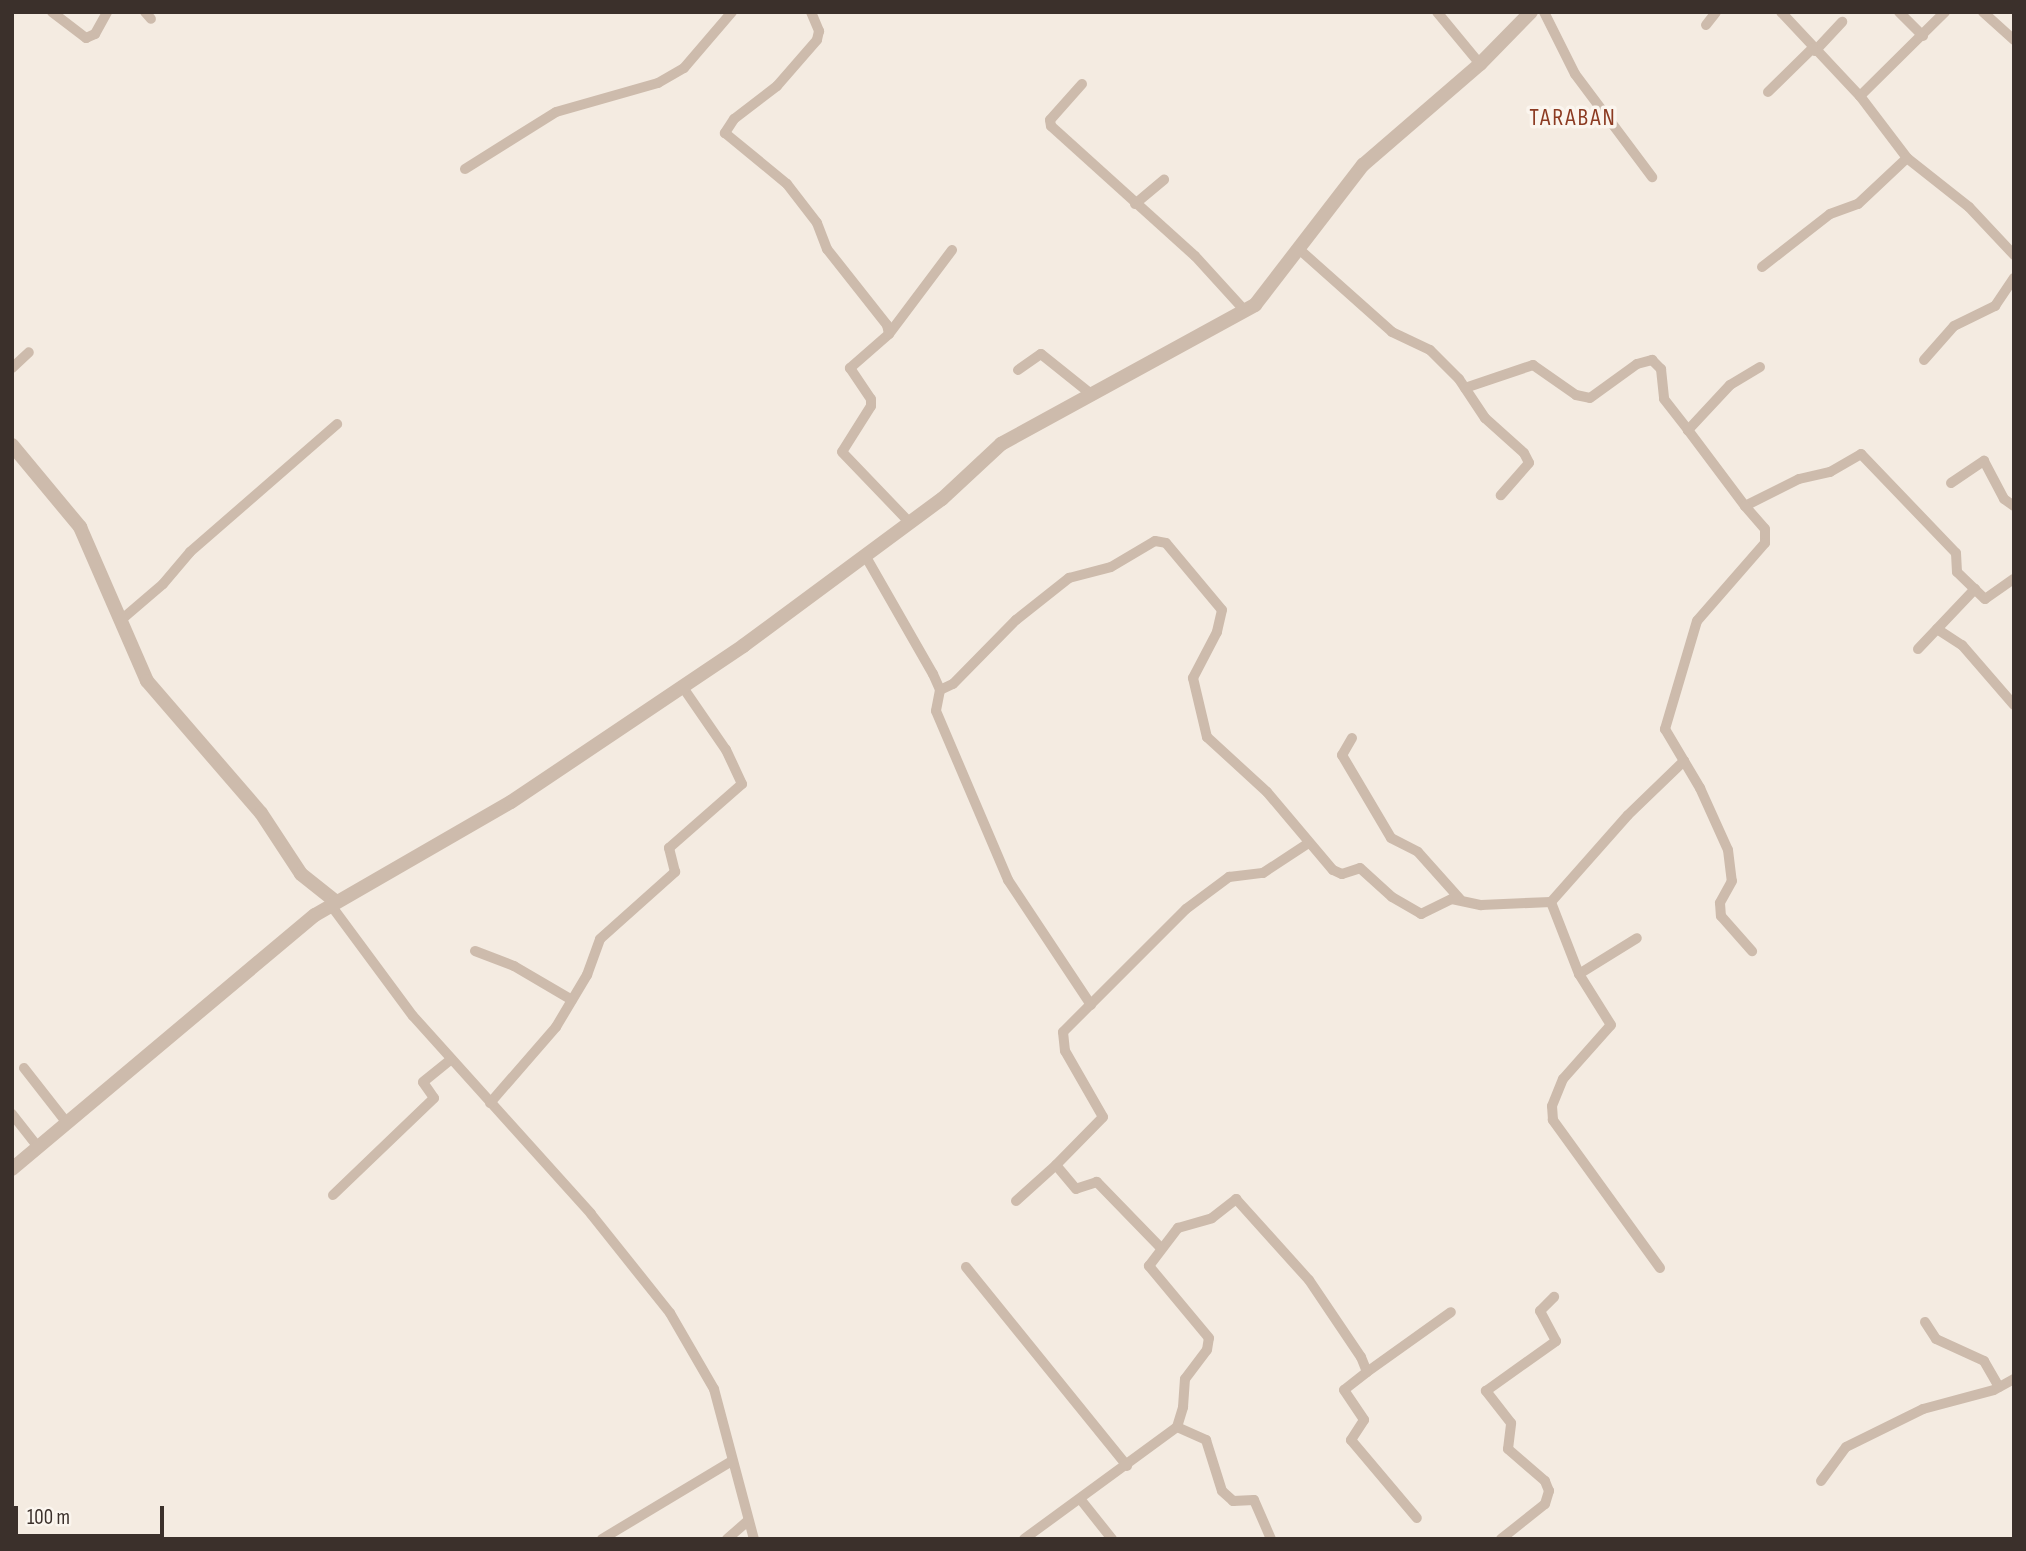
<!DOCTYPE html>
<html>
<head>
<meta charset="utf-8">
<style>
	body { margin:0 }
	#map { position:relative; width:2026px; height:1551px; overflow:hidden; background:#f4ebe1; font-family:"Sofia Sans Condensed",sans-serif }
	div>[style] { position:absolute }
	.minor>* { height:10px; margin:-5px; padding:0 5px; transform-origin:5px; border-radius:5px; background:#cdbbac }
	.tertiary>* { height:14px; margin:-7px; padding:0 7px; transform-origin:7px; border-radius:7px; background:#cdbbac }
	span { translate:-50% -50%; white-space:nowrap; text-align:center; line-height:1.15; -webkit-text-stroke:7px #fbf5ee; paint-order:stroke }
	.quarter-label { font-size:24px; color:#8c3b22; letter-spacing:2px }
	.frame { position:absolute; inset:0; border:14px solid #3b302b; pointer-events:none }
	.scale { position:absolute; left:14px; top:1506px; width:150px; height:32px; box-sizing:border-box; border:4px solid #3b302b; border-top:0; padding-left:9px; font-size:21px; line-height:24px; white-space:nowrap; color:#3b302b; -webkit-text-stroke:5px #fbf5ee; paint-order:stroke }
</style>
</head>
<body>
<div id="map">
	<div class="minor">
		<div style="left:52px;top:12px;width:43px;rotate:37.4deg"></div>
		<div style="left:86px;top:38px;width:10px;rotate:-24deg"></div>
		<div style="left:95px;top:34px;width:25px;rotate:-61deg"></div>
		<div style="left:145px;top:12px;width:9px;rotate:49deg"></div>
		<div style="left:811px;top:12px;width:21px;rotate:67deg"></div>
		<div style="left:819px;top:31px;width:9px;rotate:103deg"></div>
		<div style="left:817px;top:40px;width:61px;rotate:131deg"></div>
		<div style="left:777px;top:86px;width:54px;rotate:142.5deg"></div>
		<div style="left:734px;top:119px;width:17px;rotate:123deg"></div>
		<div style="left:725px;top:133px;width:80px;rotate:39.4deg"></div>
		<div style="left:787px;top:184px;width:49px;rotate:52.4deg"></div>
		<div style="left:817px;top:223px;width:28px;rotate:69deg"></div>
		<div style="left:827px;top:249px;width:97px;rotate:51.7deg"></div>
		<div style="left:887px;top:325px;width:9px;rotate:77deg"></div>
		<div style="left:889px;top:334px;width:52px;rotate:138.9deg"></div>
		<div style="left:850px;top:368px;width:37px;rotate:56deg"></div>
		<div style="left:871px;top:399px;width:7px;rotate:90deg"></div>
		<div style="left:871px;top:406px;width:54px;rotate:122.2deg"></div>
		<div style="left:842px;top:452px;width:98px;rotate:46.2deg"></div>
		<div style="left:1437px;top:12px;width:67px;rotate:50.4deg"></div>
		<div style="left:1544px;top:12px;width:69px;rotate:63.4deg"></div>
		<div style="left:1575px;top:74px;width:129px;rotate:53.2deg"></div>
		<div style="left:1781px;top:12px;width:115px;rotate:46.8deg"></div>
		<div style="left:1860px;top:96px;width:120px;rotate:-44.7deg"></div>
		<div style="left:1899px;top:12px;width:34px;rotate:45deg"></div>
		<div style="left:1983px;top:12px;width:42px;rotate:42.1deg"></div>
		<div style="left:1706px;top:25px;width:16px;rotate:-52deg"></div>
		<div style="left:1815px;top:51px;width:40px;rotate:-47deg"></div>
		<div style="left:1082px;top:84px;width:48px;rotate:131.6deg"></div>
		<div style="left:1050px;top:120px;width:6px;rotate:81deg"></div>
		<div style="left:1051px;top:126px;width:194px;rotate:42.1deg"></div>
		<div style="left:1195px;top:256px;width:74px;rotate:47.7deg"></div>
		<div style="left:1768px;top:92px;width:63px;rotate:-44.4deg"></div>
		<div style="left:1860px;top:96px;width:78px;rotate:52.8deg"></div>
		<div style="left:1907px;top:158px;width:79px;rotate:38.3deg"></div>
		<div style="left:1969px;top:207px;width:66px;rotate:46.8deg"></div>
		<div style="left:465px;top:169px;width:107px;rotate:-32.1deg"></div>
		<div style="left:556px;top:112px;width:106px;rotate:-15.9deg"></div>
		<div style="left:658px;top:83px;width:30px;rotate:-30deg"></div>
		<div style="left:684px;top:68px;width:74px;rotate:-49.4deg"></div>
		<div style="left:1135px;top:204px;width:38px;rotate:-40deg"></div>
		<div style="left:1300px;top:250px;width:123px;rotate:41.7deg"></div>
		<div style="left:1392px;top:332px;width:42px;rotate:25.3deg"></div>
		<div style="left:1430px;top:350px;width:41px;rotate:45deg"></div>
		<div style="left:1459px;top:379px;width:47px;rotate:56.3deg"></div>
		<div style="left:1485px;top:418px;width:52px;rotate:41.9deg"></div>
		<div style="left:1524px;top:453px;width:11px;rotate:63deg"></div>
		<div style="left:1529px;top:463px;width:43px;rotate:131.2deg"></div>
		<div style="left:1762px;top:267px;width:86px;rotate:-37.9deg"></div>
		<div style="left:1830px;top:214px;width:30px;rotate:-20deg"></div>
		<div style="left:1858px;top:204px;width:67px;rotate:-43.2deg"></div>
		<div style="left:889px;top:334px;width:105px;rotate:-53.1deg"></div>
		<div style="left:1924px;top:360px;width:45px;rotate:-48.6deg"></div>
		<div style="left:1954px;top:326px;width:46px;rotate:-26deg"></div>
		<div style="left:1995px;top:306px;width:34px;rotate:-56deg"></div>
		<div style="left:1760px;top:367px;width:35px;rotate:149deg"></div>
		<div style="left:1730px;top:385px;width:62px;rotate:133deg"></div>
		<div style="left:1688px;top:430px;width:95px;rotate:53.1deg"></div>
		<div style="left:1745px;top:506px;width:60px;rotate:-26.6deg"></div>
		<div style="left:1799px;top:479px;width:32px;rotate:-13deg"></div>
		<div style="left:1830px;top:472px;width:36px;rotate:-30deg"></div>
		<div style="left:1861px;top:454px;width:137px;rotate:46.2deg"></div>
		<div style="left:1956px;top:553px;width:19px;rotate:87deg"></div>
		<div style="left:1957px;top:572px;width:39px;rotate:44deg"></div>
		<div style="left:1985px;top:599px;width:35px;rotate:-35deg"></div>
		<div style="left:12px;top:368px;width:23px;rotate:-43deg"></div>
		<div style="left:1018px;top:370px;width:28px;rotate:-35deg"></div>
		<div style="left:1041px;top:354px;width:64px;rotate:38.7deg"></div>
		<div style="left:1465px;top:388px;width:72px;rotate:-18.7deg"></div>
		<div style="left:1533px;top:365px;width:52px;rotate:34.9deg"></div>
		<div style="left:1576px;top:395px;width:14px;rotate:12deg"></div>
		<div style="left:1590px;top:398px;width:58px;rotate:-35.9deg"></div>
		<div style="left:1637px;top:364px;width:16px;rotate:-15deg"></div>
		<div style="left:1652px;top:360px;width:13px;rotate:45deg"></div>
		<div style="left:1661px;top:369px;width:30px;rotate:84deg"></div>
		<div style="left:1664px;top:399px;width:39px;rotate:52deg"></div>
		<div style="left:1951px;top:483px;width:40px;rotate:-34deg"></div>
		<div style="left:1984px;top:461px;width:43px;rotate:62.2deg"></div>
		<div style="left:2004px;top:499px;width:12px;rotate:35deg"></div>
		<div style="left:1745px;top:506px;width:30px;rotate:49deg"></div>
		<div style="left:1765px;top:529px;width:14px;rotate:90deg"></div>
		<div style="left:1765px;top:543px;width:103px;rotate:131.1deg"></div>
		<div style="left:1697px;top:621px;width:113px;rotate:106.5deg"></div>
		<div style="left:1665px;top:729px;width:69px;rotate:59.3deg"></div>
		<div style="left:1700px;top:788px;width:68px;rotate:65.7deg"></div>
		<div style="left:1728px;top:850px;width:31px;rotate:83deg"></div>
		<div style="left:1732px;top:881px;width:25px;rotate:119deg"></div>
		<div style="left:1720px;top:903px;width:13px;rotate:86deg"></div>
		<div style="left:1721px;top:916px;width:47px;rotate:48.5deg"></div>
		<div style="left:866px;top:557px;width:135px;rotate:60.2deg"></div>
		<div style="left:933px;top:674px;width:17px;rotate:66deg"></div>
		<div style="left:940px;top:690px;width:21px;rotate:101deg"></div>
		<div style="left:936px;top:711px;width:184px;rotate:66.9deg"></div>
		<div style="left:1008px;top:880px;width:150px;rotate:56.4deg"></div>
		<div style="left:121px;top:620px;width:55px;rotate:-40.6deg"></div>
		<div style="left:163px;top:584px;width:42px;rotate:-49.8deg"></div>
		<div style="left:190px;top:552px;width:195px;rotate:-41deg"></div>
		<div style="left:1937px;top:629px;width:30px;rotate:33deg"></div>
		<div style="left:1962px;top:645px;width:79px;rotate:49.1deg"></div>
		<div style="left:1918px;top:649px;width:83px;rotate:-46.5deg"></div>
		<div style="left:940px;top:690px;width:14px;rotate:-25deg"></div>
		<div style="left:953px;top:684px;width:90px;rotate:-45.5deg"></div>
		<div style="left:1016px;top:620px;width:68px;rotate:-38.4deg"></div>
		<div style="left:1069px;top:578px;width:43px;rotate:-14.7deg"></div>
		<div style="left:1111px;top:567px;width:51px;rotate:-30.6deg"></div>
		<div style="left:1155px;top:541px;width:11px;rotate:10deg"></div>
		<div style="left:1166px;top:543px;width:87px;rotate:50.1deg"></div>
		<div style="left:1222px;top:610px;width:23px;rotate:103deg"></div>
		<div style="left:1217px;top:632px;width:52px;rotate:117.6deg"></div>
		<div style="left:1193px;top:678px;width:61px;rotate:76.7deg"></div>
		<div style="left:1207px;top:737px;width:81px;rotate:42.5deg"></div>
		<div style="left:1267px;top:792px;width:102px;rotate:49.8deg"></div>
		<div style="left:1333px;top:870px;width:10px;rotate:24deg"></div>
		<div style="left:1342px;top:874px;width:19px;rotate:-18deg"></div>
		<div style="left:1360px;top:868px;width:43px;rotate:42.2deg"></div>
		<div style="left:1392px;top:897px;width:34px;rotate:30deg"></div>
		<div style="left:1421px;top:914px;width:34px;rotate:-26deg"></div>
		<div style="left:1452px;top:899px;width:30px;rotate:12deg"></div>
		<div style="left:1481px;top:905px;width:70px;rotate:-2.5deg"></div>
		<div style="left:1352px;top:738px;width:20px;rotate:120deg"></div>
		<div style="left:1342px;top:755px;width:96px;rotate:59.4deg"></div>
		<div style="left:1391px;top:838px;width:30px;rotate:27deg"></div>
		<div style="left:1418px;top:852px;width:63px;rotate:48.2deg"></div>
		<div style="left:330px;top:904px;width:139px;rotate:53.5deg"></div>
		<div style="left:413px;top:1016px;width:266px;rotate:48deg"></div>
		<div style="left:591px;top:1214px;width:127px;rotate:51.4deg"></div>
		<div style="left:670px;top:1313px;width:88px;rotate:59.9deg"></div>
		<div style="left:714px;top:1389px;width:155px;rotate:75.1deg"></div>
		<div style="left:475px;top:951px;width:42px;rotate:21deg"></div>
		<div style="left:514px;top:966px;width:67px;rotate:30.4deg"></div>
		<div style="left:1579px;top:974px;width:68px;rotate:-31.8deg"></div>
		<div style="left:24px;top:1068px;width:70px;rotate:52deg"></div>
		<div style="left:490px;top:1103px;width:101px;rotate:-49deg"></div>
		<div style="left:556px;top:1027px;width:61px;rotate:-59.2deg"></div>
		<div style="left:587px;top:975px;width:38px;rotate:-70deg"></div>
		<div style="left:600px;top:939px;width:101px;rotate:-41.8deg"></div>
		<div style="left:675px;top:872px;width:25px;rotate:-104deg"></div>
		<div style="left:669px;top:848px;width:97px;rotate:-41.2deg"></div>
		<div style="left:742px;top:784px;width:38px;rotate:-115deg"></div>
		<div style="left:726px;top:750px;width:78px;rotate:-124.5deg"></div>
		<div style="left:12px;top:1114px;width:42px;rotate:51.8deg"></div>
		<div style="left:333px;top:1195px;width:140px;rotate:-43.8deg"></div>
		<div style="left:434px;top:1098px;width:19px;rotate:-125deg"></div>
		<div style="left:423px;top:1082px;width:36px;rotate:-39deg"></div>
		<div style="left:1016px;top:1201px;width:54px;rotate:-42deg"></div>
		<div style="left:1160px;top:1247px;width:91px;rotate:-134.1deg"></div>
		<div style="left:1097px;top:1182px;width:22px;rotate:162deg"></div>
		<div style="left:1076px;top:1189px;width:31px;rotate:-130deg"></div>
		<div style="left:1056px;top:1165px;width:67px;rotate:-45.6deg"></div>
		<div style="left:1103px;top:1117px;width:76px;rotate:-119.9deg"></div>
		<div style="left:1065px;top:1051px;width:19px;rotate:-96deg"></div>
		<div style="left:1063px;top:1032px;width:174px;rotate:-45deg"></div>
		<div style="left:1186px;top:909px;width:54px;rotate:-36.7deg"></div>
		<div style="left:1229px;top:877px;width:34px;rotate:-7deg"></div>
		<div style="left:1263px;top:873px;width:53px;rotate:-33.4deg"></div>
		<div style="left:966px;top:1267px;width:256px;rotate:51deg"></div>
		<div style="left:1660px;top:1268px;width:183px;rotate:-125.9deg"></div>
		<div style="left:1553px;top:1120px;width:14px;rotate:-94deg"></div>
		<div style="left:1552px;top:1106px;width:29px;rotate:-68deg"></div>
		<div style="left:1563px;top:1079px;width:72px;rotate:-48.4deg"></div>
		<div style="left:1611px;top:1025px;width:60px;rotate:-122.1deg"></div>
		<div style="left:1579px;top:974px;width:77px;rotate:-111.3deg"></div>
		<div style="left:1551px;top:902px;width:116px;rotate:-48.5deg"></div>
		<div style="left:1628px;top:815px;width:78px;rotate:-44deg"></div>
		<div style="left:1925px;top:1322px;width:20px;rotate:57deg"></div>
		<div style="left:1936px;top:1339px;width:53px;rotate:24.6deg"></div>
		<div style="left:1984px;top:1361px;width:30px;rotate:60deg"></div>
		<div style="left:1367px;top:1372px;width:103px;rotate:-35.5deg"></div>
		<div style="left:1177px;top:1427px;width:32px;rotate:24deg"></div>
		<div style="left:1206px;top:1440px;width:53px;rotate:72.6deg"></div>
		<div style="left:1222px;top:1491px;width:15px;rotate:42deg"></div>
		<div style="left:1233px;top:1501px;width:21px;rotate:-3deg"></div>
		<div style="left:1254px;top:1500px;width:43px;rotate:66.4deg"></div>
		<div style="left:1821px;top:1481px;width:42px;rotate:-53.7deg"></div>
		<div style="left:1846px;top:1447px;width:86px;rotate:-26.3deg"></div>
		<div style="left:1923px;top:1409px;width:73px;rotate:-15deg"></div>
		<div style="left:1994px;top:1390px;width:23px;rotate:-29deg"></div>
		<div style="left:1081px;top:1500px;width:50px;rotate:51.5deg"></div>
		<div style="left:602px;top:1539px;width:152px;rotate:-31deg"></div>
		<div style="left:727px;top:1539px;width:28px;rotate:-41deg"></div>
		<div style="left:1024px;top:1539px;width:190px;rotate:-36.2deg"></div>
		<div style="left:1177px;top:1427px;width:21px;rotate:-73deg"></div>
		<div style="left:1183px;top:1407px;width:28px;rotate:-86deg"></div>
		<div style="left:1185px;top:1379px;width:36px;rotate:-53deg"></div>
		<div style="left:1207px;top:1350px;width:12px;rotate:-81deg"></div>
		<div style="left:1209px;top:1338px;width:94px;rotate:-129.8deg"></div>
		<div style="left:1149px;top:1266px;width:48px;rotate:-52.7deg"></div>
		<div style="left:1178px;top:1228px;width:35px;rotate:-16deg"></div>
		<div style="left:1212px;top:1218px;width:31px;rotate:-38deg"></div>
		<div style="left:1236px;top:1199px;width:109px;rotate:48deg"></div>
		<div style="left:1309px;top:1280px;width:93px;rotate:56deg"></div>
		<div style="left:1361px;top:1357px;width:16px;rotate:68deg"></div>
		<div style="left:1367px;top:1372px;width:29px;rotate:142deg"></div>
		<div style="left:1344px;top:1390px;width:36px;rotate:56deg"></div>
		<div style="left:1364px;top:1420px;width:24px;rotate:123deg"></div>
		<div style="left:1351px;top:1440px;width:102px;rotate:49.8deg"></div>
		<div style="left:1501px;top:1539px;width:56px;rotate:-38.5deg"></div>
		<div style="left:1545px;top:1504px;width:14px;rotate:-73deg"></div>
		<div style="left:1549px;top:1491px;width:11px;rotate:-112deg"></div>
		<div style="left:1545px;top:1481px;width:49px;rotate:-139.1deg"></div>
		<div style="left:1508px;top:1449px;width:26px;rotate:-83deg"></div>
		<div style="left:1511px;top:1423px;width:41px;rotate:-128deg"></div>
		<div style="left:1486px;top:1391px;width:86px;rotate:-35.5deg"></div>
		<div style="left:1556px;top:1341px;width:34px;rotate:-118deg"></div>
		<div style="left:1540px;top:1311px;width:20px;rotate:-45deg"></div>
	</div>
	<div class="tertiary">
		<div style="left:12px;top:445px;width:107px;rotate:50.3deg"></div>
		<div style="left:80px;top:527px;width:168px;rotate:66.5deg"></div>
		<div style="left:147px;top:681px;width:174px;rotate:49.2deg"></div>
		<div style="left:261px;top:813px;width:73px;rotate:56.7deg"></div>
		<div style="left:301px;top:874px;width:43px;rotate:38.5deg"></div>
		<div style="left:12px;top:1169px;width:395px;rotate:-40deg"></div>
		<div style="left:315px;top:915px;width:226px;rotate:-30deg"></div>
		<div style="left:511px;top:802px;width:280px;rotate:-33.9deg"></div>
		<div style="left:743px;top:646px;width:247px;rotate:-36.5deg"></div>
		<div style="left:942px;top:499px;width:81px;rotate:-43deg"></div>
		<div style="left:1001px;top:444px;width:290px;rotate:-28.7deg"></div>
		<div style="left:1255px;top:305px;width:177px;rotate:-52.4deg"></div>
		<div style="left:1363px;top:165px;width:155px;rotate:-40.8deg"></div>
		<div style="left:1480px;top:64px;width:73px;rotate:-45.6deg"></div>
	</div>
	<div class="quarter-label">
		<span style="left:1573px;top:118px">TARABAN</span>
	</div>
	<div class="frame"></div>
	<div class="scale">100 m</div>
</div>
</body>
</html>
